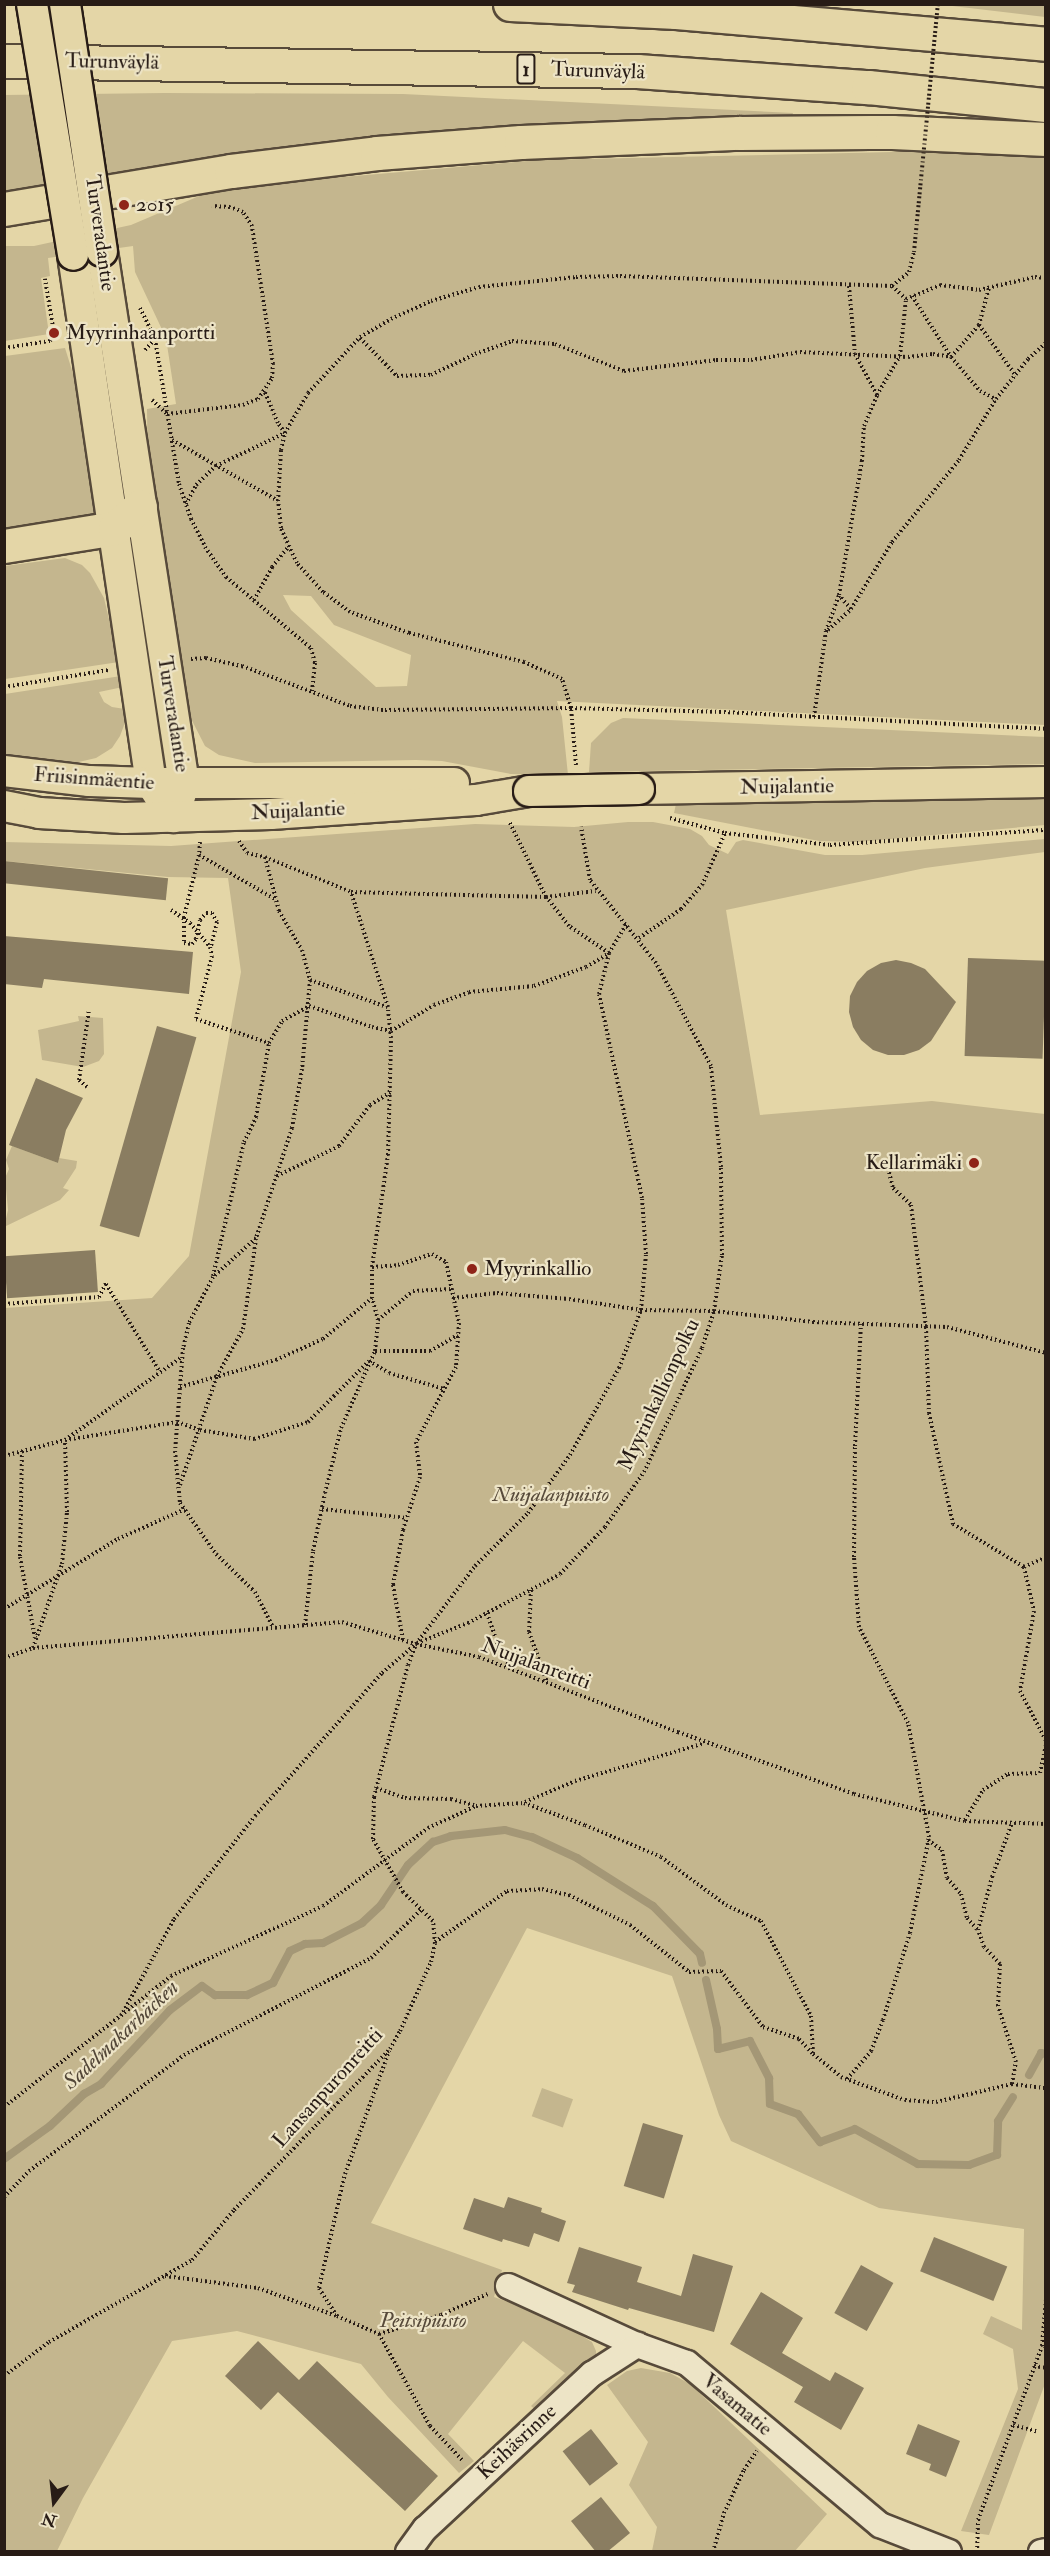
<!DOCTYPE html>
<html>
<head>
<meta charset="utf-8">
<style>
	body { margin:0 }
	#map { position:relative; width:1050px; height:2556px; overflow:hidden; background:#e4d6a7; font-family:"IM FELL Double Pica",serif }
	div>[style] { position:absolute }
	.green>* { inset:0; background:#c4b68e; transform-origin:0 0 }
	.stream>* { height:8px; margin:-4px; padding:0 4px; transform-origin:4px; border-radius:4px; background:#a49776 }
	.building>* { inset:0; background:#8a7d61; transform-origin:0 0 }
	.path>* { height:4px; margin-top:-2px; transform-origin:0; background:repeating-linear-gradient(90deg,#281c16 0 1.5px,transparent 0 4.5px) }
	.roads { filter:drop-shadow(2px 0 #574a3a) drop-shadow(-2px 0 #574a3a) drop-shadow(0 2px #574a3a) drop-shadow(0 -2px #574a3a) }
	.minor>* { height:24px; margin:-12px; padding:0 12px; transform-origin:12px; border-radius:12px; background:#ede4c6 }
	.major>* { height:30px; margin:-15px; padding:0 15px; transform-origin:15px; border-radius:15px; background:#e4d6a7 }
	.highway>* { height:33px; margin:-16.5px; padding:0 16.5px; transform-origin:16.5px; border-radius:16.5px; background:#e4d6a7 }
	.path-bridge>* { height:4px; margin-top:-2px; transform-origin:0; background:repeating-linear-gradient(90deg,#281c16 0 1.5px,transparent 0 4.5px) }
	.bridges { filter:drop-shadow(2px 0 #281c16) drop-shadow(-2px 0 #281c16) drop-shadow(0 2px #281c16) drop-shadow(0 -2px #281c16) }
	.major-bridge>* { height:30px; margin:-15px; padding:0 15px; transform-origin:15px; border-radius:15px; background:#e4d6a7 }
	.dots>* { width:16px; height:16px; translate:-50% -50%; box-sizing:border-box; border:3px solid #ede4c6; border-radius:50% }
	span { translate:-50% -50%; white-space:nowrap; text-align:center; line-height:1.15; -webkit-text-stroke:4.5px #ede4c6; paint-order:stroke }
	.shield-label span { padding:2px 4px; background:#ede4c6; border:2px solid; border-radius:4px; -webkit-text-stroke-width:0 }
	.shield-label { font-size:20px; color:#281c16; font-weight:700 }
	.street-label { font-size:21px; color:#281c16 }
	.poi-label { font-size:21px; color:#281c16 }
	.left { translate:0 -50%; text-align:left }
	.right { translate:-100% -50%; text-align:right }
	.park-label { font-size:21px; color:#574a3a; font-style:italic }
	.water-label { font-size:22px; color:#534738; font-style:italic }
	.frame { position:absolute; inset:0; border:6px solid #281c16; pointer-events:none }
	.north { position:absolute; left:24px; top:2472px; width:60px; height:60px; -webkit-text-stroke:4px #ede4c6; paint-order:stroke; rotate:195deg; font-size:16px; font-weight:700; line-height:24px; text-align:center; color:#281c16 }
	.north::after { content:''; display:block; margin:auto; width:21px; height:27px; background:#281c16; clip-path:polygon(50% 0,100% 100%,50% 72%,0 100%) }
</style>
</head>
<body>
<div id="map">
	<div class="green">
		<div style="clip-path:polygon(944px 5px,1045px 5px,1045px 17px)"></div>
		<div style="clip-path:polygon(165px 93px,403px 94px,793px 113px,791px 120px,5px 193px,4px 95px)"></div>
		<div style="clip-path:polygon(evenodd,936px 151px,1045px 157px,1045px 725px,557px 701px,562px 717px,568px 775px,511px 774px,442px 761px,416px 760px,255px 763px,219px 755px,205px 746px,184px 705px,148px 498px,147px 409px,176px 404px,166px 338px,135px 272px,133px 246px,48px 258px,50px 276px,41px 278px,49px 334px,5px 341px,4px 246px,34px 246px,131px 225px,218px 188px,538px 160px,936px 151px,283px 595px,311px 596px,334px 625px,411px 655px,407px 686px,376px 687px,291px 610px,283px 595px)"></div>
		<div style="clip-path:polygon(65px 348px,81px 399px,98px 505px,93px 515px,5px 529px,5px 356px)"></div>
		<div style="clip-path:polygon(65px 558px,82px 565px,90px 573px,104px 598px,119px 662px,5px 679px,5px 566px)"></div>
		<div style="clip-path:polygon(121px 676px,123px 687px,99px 692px,104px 702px,112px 707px,125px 709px,126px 720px,120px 736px,112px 748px,96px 758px,70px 764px,5px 763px,5px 694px)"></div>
		<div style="clip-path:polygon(623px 718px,1045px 737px,1045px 764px,589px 772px,591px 743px,611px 723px)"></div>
		<div style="clip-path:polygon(1045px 797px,1045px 825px,857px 842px,819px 841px,674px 813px,676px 804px)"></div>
		<div style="clip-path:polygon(628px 822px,653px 822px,690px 829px,702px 836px,709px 845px,728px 854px,736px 842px,743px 840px,825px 855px,862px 855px,1045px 839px,1045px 852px,925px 868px,726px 910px,760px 1115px,932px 1101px,1045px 1114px,1046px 2381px,989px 2535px,961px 2531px,1018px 2389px,1013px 2349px,983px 2334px,991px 2316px,1022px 2330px,1024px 2229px,879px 2208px,731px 2141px,719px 2115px,672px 1976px,527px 1928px,371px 2223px,502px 2270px,494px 2297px,552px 2318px,592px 2342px,596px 2351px,596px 2360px,537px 2411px,531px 2406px,565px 2373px,523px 2341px,448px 2434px,474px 2461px,459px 2473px,388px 2397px,361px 2364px,237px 2331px,172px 2341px,83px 2498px,57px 2551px,5px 2551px,5px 1308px,152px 1298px,189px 1256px,241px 972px,228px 878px,168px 877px,5px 861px,4px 842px,171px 846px,475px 824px,574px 827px)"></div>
		<div style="clip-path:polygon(78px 1016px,103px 1018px,104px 1054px,99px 1061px,83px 1067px,42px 1060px,38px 1030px,79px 1021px)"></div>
		<div style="clip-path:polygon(12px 1146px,58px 1163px,59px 1158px,77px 1161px,76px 1168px,63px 1188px,69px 1190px,60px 1200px,4px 1227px,8px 1210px,5px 1178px,9px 1169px,6px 1160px)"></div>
		<div style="left:542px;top:2088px;width:33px;height:30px;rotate:20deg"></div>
		<div style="clip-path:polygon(641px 2368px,670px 2373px,690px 2384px,827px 2514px,795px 2551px,652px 2551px,657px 2527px,629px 2485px,648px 2442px,607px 2385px,627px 2371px)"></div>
	</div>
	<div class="stream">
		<div style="left:706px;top:1980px;width:50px;rotate:77.3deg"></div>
		<div style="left:717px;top:2029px;width:20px;rotate:87deg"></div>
		<div style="left:718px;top:2049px;width:33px;rotate:-14deg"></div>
		<div style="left:750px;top:2041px;width:42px;rotate:62.8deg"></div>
		<div style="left:769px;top:2078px;width:26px;rotate:88deg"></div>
		<div style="left:770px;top:2104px;width:30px;rotate:20deg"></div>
		<div style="left:798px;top:2114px;width:36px;rotate:52deg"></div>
		<div style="left:820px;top:2142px;width:37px;rotate:-20deg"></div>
		<div style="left:855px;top:2129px;width:72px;rotate:29.1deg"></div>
		<div style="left:918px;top:2164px;width:51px;rotate:1.1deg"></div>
		<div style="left:969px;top:2165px;width:30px;rotate:-20deg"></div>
		<div style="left:997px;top:2155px;width:34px;rotate:-88deg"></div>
		<div style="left:998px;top:2121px;width:28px;rotate:-58deg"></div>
		<div style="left:1029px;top:2075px;width:25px;rotate:-61deg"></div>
		<div style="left:1041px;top:2053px;width:5px;rotate:11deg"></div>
		<div style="left:4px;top:2159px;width:57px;rotate:-35.7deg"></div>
		<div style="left:50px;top:2126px;width:47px;rotate:-43.3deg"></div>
		<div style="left:84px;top:2094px;width:20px;rotate:-30deg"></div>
		<div style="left:101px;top:2084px;width:101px;rotate:-47deg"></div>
		<div style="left:170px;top:2010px;width:40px;rotate:-37deg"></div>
		<div style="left:202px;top:1986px;width:16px;rotate:35deg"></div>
		<div style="left:215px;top:1995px;width:32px"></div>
		<div style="left:247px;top:1995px;width:29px;rotate:-25deg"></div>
		<div style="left:273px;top:1983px;width:36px;rotate:-62deg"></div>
		<div style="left:290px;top:1951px;width:17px;rotate:-25deg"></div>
		<div style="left:305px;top:1944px;width:18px;rotate:-3deg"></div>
		<div style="left:323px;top:1943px;width:44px;rotate:-27.1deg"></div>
		<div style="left:362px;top:1923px;width:26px;rotate:-43deg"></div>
		<div style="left:381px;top:1905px;width:48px;rotate:-56deg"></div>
		<div style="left:408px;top:1865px;width:34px;rotate:-43deg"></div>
		<div style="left:433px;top:1842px;width:19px;rotate:-18deg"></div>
		<div style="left:451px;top:1836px;width:54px;rotate:-6.3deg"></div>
		<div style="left:505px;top:1830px;width:28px;rotate:15deg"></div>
		<div style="left:532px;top:1837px;width:50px;rotate:25deg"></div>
		<div style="left:577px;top:1858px;width:90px;rotate:32.3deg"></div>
		<div style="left:653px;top:1906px;width:67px;rotate:45.6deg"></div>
		<div style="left:700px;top:1954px;width:9px;rotate:77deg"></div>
	</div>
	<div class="building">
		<div style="left:4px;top:861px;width:165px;height:22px;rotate:6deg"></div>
		<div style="clip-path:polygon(4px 936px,193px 952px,189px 994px,44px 979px,42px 988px,4px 984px)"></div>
		<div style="left:968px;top:958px;width:78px;height:98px;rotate:2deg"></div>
		<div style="clip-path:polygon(896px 960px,911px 963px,925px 969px,956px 1002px,931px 1041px,919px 1050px,904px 1055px,888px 1055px,873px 1050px,861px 1040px,853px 1027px,849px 1012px,850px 996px,857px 982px,867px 971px,881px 963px)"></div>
		<div style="left:157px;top:1026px;width:41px;height:208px;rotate:16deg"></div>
		<div style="clip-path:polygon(36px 1078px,83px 1098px,66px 1130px,58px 1163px,9px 1145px)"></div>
		<div style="left:95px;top:1250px;width:42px;height:91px;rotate:86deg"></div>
		<div style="left:643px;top:2123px;width:42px;height:66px;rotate:17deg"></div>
		<div style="clip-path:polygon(508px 2197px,542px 2208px,541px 2212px,566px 2221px,559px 2242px,534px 2233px,529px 2247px,503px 2239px,502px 2242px,463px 2229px,474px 2198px,504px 2208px)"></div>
		<div style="left:934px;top:2237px;width:79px;height:37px;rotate:22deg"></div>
		<div style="clip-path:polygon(579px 2247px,642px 2267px,637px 2282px,681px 2296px,693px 2254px,733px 2266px,714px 2332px,629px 2308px,628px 2310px,572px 2292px,575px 2285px,567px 2283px)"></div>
		<div style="left:861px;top:2265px;width:37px;height:55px;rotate:29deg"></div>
		<div style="clip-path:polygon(761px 2292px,803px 2318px,782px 2353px,830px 2381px,835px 2372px,864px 2388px,841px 2430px,794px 2402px,803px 2387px,730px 2344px)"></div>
		<div style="clip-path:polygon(258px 2341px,299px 2380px,317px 2361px,438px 2476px,405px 2511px,278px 2392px,261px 2410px,225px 2376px)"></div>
		<div style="clip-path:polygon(918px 2424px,960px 2441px,946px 2477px,929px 2470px,931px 2464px,906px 2454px)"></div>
		<div style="left:591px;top:2429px;width:44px;height:36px;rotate:52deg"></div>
		<div style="clip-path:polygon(601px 2497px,630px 2533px,607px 2552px,596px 2552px,571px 2521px)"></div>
	</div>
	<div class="path">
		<div style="left:849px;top:286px;width:68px;rotate:85deg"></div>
		<div style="left:855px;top:354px;width:47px;rotate:61.8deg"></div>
		<div style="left:892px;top:286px;width:19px;rotate:43deg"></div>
		<div style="left:906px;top:299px;width:37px;rotate:-22deg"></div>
		<div style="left:940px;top:285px;width:39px;rotate:7deg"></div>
		<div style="left:979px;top:290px;width:57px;rotate:-13.1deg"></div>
		<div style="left:1035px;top:277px;width:11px;rotate:5deg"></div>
		<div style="left:912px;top:296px;width:72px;rotate:57.4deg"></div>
		<div style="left:951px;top:357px;width:43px;rotate:-48.8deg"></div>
		<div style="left:979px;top:325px;width:38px;rotate:-75deg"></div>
		<div style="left:140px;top:308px;width:34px;rotate:64deg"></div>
		<div style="left:155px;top:339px;width:147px;rotate:80.6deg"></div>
		<div style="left:179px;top:484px;width:37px;rotate:71deg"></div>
		<div style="left:191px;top:519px;width:31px;rotate:63deg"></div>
		<div style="left:205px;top:547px;width:37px;rotate:55deg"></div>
		<div style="left:226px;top:577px;width:111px;rotate:39.9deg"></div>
		<div style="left:311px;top:648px;width:16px;rotate:75deg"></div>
		<div style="left:315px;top:663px;width:31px;rotate:96deg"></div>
		<div style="left:979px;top:325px;width:63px;rotate:54deg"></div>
		<div style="left:360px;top:338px;width:53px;rotate:45.8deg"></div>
		<div style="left:397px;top:376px;width:34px;rotate:-2deg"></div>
		<div style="left:431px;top:375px;width:49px;rotate:-25.5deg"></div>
		<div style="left:475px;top:354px;width:39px;rotate:-19deg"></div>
		<div style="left:512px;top:341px;width:43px;rotate:4deg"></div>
		<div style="left:555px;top:344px;width:74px;rotate:21.4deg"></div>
		<div style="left:624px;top:371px;width:93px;rotate:-6.8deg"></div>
		<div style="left:716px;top:360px;width:35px"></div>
		<div style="left:751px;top:360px;width:50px;rotate:-9.3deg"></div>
		<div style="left:800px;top:352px;width:108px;rotate:2.7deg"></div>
		<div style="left:908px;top:357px;width:25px;rotate:-7deg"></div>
		<div style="left:933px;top:354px;width:18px;rotate:9deg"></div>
		<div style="left:951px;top:357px;width:45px;rotate:49.5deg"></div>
		<div style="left:980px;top:391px;width:18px;rotate:27deg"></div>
		<div style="left:4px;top:348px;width:47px;rotate:-8.7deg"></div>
		<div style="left:50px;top:341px;width:9px;rotate:-63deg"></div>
		<div style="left:54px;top:333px;width:55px;rotate:-99.5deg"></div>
		<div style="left:145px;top:350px;width:15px;rotate:-48deg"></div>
		<div style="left:152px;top:400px;width:21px;rotate:43deg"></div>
		<div style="left:167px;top:414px;width:77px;rotate:-6.8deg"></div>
		<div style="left:243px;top:405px;width:16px;rotate:-22deg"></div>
		<div style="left:258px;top:399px;width:25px;rotate:-56deg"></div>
		<div style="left:272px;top:378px;width:14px;rotate:-86deg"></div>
		<div style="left:273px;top:364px;width:140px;rotate:-98.7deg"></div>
		<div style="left:252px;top:226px;width:17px;rotate:-123deg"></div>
		<div style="left:243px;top:212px;width:14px;rotate:-159deg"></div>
		<div style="left:230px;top:207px;width:18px;rotate:-177deg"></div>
		<div style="left:172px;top:440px;width:122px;rotate:29.9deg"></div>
		<div style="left:186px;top:504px;width:21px;rotate:-62deg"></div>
		<div style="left:196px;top:485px;width:28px;rotate:-44deg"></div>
		<div style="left:216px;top:466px;width:76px;rotate:-25.6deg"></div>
		<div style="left:285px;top:433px;width:12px;rotate:-125deg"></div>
		<div style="left:278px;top:423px;width:34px;rotate:-113deg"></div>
		<div style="left:254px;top:600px;width:38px;rotate:-61deg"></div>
		<div style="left:272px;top:567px;width:27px;rotate:-51deg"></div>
		<div style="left:851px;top:609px;width:79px;rotate:-58.5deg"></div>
		<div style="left:892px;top:542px;width:106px;rotate:-50.7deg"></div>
		<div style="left:959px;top:460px;width:71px;rotate:-58.8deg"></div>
		<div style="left:996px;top:399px;width:51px;rotate:-51.3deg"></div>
		<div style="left:1028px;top:359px;width:24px;rotate:-42deg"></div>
		<div style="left:828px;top:630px;width:31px;rotate:-42deg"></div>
		<div style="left:851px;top:609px;width:18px;rotate:-131deg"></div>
		<div style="left:191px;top:659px;width:15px;rotate:-4deg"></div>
		<div style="left:206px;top:658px;width:37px;rotate:13deg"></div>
		<div style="left:242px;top:666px;width:115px;rotate:20.3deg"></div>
		<div style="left:350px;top:706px;width:35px;rotate:7deg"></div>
		<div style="left:385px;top:710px;width:186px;rotate:-0.6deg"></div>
		<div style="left:571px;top:708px;width:153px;rotate:1.5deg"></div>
		<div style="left:724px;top:712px;width:322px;rotate:3deg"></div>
		<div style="left:4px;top:687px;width:106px;rotate:-9.2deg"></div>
		<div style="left:814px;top:717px;width:87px;rotate:-82.1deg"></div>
		<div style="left:826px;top:631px;width:38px;rotate:-70deg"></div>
		<div style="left:839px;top:595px;width:136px;rotate:-80.3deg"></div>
		<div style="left:862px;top:461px;width:35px;rotate:-87deg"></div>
		<div style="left:864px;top:426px;width:34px;rotate:-67deg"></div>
		<div style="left:877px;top:395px;width:45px;rotate:-59.5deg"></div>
		<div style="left:900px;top:356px;width:57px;rotate:-84deg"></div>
		<div style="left:576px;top:765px;width:57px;rotate:-95deg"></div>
		<div style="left:571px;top:708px;width:30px;rotate:-107deg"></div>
		<div style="left:562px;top:679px;width:42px;rotate:-155.9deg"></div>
		<div style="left:524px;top:662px;width:119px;rotate:-165.8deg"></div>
		<div style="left:409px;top:633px;width:63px;rotate:-160.4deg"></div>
		<div style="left:350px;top:612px;width:34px;rotate:-143deg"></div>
		<div style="left:323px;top:592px;width:39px;rotate:-132deg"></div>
		<div style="left:297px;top:563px;width:38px;rotate:-115deg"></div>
		<div style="left:281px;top:528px;width:27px;rotate:-96deg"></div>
		<div style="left:278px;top:501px;width:51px;rotate:-86.6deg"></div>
		<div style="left:281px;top:450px;width:17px;rotate:-77deg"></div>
		<div style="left:285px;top:433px;width:46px;rotate:-60.1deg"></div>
		<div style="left:308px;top:393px;width:76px;rotate:-47.1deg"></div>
		<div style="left:360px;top:337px;width:36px;rotate:-30deg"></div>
		<div style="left:391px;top:319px;width:44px;rotate:-24.2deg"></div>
		<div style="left:431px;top:301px;width:50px;rotate:-16.3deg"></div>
		<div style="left:479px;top:287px;width:98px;rotate:-5.9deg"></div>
		<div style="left:576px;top:277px;width:44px;rotate:-1.3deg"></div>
		<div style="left:620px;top:276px;width:272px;rotate:2.1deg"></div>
		<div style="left:892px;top:286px;width:22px;rotate:-39deg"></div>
		<div style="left:909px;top:272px;width:21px;rotate:-76deg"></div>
		<div style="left:670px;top:818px;width:57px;rotate:15.3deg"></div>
		<div style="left:725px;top:833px;width:106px;rotate:6.5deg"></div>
		<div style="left:830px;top:845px;width:217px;rotate:-4deg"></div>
		<div style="left:239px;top:841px;width:14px;rotate:56deg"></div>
		<div style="left:247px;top:853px;width:18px;rotate:13deg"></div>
		<div style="left:265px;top:857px;width:93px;rotate:22.1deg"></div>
		<div style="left:351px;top:892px;width:195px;rotate:1.5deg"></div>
		<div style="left:546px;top:897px;width:50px;rotate:-6.8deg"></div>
		<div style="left:200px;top:842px;width:13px;rotate:94deg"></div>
		<div style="left:199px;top:855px;width:88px;rotate:30.1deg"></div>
		<div style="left:199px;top:855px;width:64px;rotate:103.6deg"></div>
		<div style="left:184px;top:917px;width:26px;rotate:90deg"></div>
		<div style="left:184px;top:943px;width:8px;rotate:7deg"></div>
		<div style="left:192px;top:944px;width:6px;rotate:-51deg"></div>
		<div style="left:196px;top:939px;width:19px;rotate:-78deg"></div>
		<div style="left:200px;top:920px;width:9px;rotate:-49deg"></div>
		<div style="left:206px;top:913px;width:6px"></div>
		<div style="left:212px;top:913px;width:10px;rotate:61deg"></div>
		<div style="left:217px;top:922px;width:25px;rotate:104deg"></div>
		<div style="left:265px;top:857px;width:56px;rotate:75.5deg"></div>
		<div style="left:279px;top:911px;width:45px;rotate:59.5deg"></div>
		<div style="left:302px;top:950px;width:31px;rotate:75deg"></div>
		<div style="left:310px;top:980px;width:89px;rotate:95.1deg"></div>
		<div style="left:302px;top:1069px;width:60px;rotate:99.6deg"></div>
		<div style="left:292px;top:1128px;width:116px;rotate:108.1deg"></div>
		<div style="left:256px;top:1238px;width:58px;rotate:137.8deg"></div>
		<div style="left:213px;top:1277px;width:52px;rotate:117.6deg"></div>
		<div style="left:189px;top:1323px;width:26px;rotate:103deg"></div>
		<div style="left:183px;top:1348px;width:103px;rotate:94.4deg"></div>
		<div style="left:175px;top:1451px;width:52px;rotate:84.5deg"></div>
		<div style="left:180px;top:1503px;width:62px;rotate:54.8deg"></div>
		<div style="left:216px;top:1554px;width:54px;rotate:44.3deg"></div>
		<div style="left:255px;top:1592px;width:39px;rotate:63deg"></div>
		<div style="left:171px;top:910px;width:23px;rotate:34deg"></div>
		<div style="left:190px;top:923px;width:31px;rotate:50deg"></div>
		<div style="left:210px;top:947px;width:9px;rotate:77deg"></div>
		<div style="left:212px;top:956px;width:65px;rotate:104.3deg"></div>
		<div style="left:196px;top:1019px;width:77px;rotate:18.2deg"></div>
		<div style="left:639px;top:938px;width:51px;rotate:-34.6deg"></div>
		<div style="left:681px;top:909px;width:32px;rotate:-49deg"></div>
		<div style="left:702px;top:885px;width:57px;rotate:-66.1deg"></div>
		<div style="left:310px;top:980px;width:82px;rotate:19.3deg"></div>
		<div style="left:87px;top:1087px;width:11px;rotate:-139deg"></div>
		<div style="left:79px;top:1080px;width:71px;rotate:-81.9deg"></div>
		<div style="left:888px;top:1168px;width:21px;rotate:76deg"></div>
		<div style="left:893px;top:1188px;width:25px;rotate:43deg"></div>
		<div style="left:911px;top:1205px;width:123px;rotate:83deg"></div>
		<div style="left:926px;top:1327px;width:86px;rotate:88deg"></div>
		<div style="left:929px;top:1413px;width:114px;rotate:77.8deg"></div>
		<div style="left:953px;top:1524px;width:83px;rotate:31.2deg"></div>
		<div style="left:1024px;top:1567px;width:45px;rotate:77.2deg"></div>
		<div style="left:1034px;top:1611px;width:81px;rotate:99.9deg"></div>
		<div style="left:1020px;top:1691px;width:56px;rotate:62.5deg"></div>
		<div style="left:277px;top:1176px;width:69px;rotate:-25.8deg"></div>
		<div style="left:339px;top:1146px;width:51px;rotate:-52.9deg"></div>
		<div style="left:370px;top:1105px;width:25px;rotate:-32deg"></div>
		<div style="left:372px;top:1267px;width:26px;rotate:-4deg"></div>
		<div style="left:398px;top:1265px;width:36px;rotate:-18deg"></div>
		<div style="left:432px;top:1254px;width:16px;rotate:30deg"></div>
		<div style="left:446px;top:1262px;width:62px;rotate:78deg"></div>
		<div style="left:459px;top:1323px;width:44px;rotate:93.9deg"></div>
		<div style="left:456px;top:1367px;width:85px;rotate:118.1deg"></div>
		<div style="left:416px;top:1442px;width:35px;rotate:83deg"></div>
		<div style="left:420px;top:1477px;width:56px;rotate:107.8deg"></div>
		<div style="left:403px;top:1530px;width:56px;rotate:100.3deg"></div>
		<div style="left:393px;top:1585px;width:56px;rotate:79.7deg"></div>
		<div style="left:213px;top:1276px;width:138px;rotate:-77deg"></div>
		<div style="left:244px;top:1142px;width:28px;rotate:-64deg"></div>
		<div style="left:256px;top:1117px;width:75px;rotate:-80deg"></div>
		<div style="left:269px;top:1043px;width:26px;rotate:-59deg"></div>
		<div style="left:282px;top:1021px;width:31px;rotate:-29deg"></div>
		<div style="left:309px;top:1006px;width:66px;rotate:18.4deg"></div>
		<div style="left:372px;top:1027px;width:19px;rotate:12deg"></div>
		<div style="left:391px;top:1031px;width:50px;rotate:-31.2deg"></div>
		<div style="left:434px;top:1005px;width:37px;rotate:-20deg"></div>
		<div style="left:469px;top:992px;width:65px;rotate:-5.3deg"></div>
		<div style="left:534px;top:986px;width:55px;rotate:-20.1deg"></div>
		<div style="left:586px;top:967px;width:27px;rotate:-31deg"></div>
		<div style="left:609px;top:953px;width:48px;rotate:-146deg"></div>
		<div style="left:569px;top:926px;width:37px;rotate:-128deg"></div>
		<div style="left:546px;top:897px;width:85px;rotate:-116deg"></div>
		<div style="left:106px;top:1284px;width:103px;rotate:58.5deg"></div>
		<div style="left:453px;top:1298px;width:44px;rotate:-6.5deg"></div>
		<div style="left:497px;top:1293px;width:72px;rotate:4.8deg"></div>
		<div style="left:569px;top:1299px;width:73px;rotate:8.7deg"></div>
		<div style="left:641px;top:1310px;width:73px;rotate:0.8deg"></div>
		<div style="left:714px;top:1311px;width:100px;rotate:6.3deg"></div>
		<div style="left:813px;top:1322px;width:134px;rotate:2.1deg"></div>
		<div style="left:947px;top:1327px;width:102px;rotate:14.7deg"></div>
		<div style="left:4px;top:1304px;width:95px;rotate:-4.2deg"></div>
		<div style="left:99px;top:1297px;width:16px;rotate:-63deg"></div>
		<div style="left:378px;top:1320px;width:45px;rotate:-39.6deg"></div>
		<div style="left:413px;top:1291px;width:38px;rotate:-3deg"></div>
		<div style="left:375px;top:1351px;width:55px"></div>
		<div style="left:430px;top:1351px;width:32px;rotate:-30deg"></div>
		<div style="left:180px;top:1387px;width:100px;rotate:-15.7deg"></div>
		<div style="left:276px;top:1360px;width:51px;rotate:-24.1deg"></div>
		<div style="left:323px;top:1339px;width:64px;rotate:-39.9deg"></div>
		<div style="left:65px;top:1440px;width:143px;rotate:-35.4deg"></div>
		<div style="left:22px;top:1451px;width:106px;rotate:91.1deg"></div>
		<div style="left:20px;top:1557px;width:82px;rotate:79.5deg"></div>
		<div style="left:4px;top:1456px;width:63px;rotate:-14.7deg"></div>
		<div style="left:65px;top:1440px;width:113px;rotate:-9.1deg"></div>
		<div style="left:177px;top:1422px;width:24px;rotate:19deg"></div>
		<div style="left:200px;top:1430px;width:55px;rotate:9.5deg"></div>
		<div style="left:254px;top:1439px;width:57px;rotate:-17.5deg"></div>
		<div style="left:308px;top:1422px;width:86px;rotate:-45deg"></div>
		<div style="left:369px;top:1361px;width:23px;rotate:31deg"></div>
		<div style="left:389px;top:1373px;width:57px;rotate:16.2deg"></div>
		<div style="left:180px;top:1485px;width:115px;rotate:-71.3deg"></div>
		<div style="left:217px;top:1376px;width:54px;rotate:-61deg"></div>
		<div style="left:243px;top:1329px;width:91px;rotate:-81.8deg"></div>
		<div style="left:322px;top:1509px;width:85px;rotate:6deg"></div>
		<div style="left:1024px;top:1567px;width:24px;rotate:-24deg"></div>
		<div style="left:531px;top:1590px;width:42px;rotate:92.7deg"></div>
		<div style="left:529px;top:1632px;width:53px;rotate:70.2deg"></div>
		<div style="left:4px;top:1609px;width:134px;rotate:-31.6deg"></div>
		<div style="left:118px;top:1539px;width:73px;rotate:-24.1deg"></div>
		<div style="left:487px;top:1613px;width:31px;rotate:71deg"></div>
		<div style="left:497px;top:1642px;width:29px;rotate:63deg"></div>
		<div style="left:305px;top:1625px;width:74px;rotate:-83.8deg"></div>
		<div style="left:313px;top:1551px;width:59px;rotate:-78.3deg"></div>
		<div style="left:325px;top:1493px;width:67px;rotate:-76.2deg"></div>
		<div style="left:341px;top:1428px;width:84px;rotate:-66.2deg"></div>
		<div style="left:375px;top:1351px;width:31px;rotate:-84deg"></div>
		<div style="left:378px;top:1320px;width:23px;rotate:-105deg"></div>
		<div style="left:372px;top:1298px;width:31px;rotate:-90deg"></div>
		<div style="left:372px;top:1267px;width:113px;rotate:-81.9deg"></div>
		<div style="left:388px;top:1155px;width:117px;rotate:-88.5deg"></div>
		<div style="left:391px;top:1038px;width:31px;rotate:-96deg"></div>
		<div style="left:388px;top:1007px;width:121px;rotate:-107.8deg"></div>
		<div style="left:417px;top:1643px;width:55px;rotate:-21.4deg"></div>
		<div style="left:468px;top:1623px;width:104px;rotate:-28deg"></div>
		<div style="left:560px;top:1574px;width:65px;rotate:-46.2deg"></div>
		<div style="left:605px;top:1527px;width:67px;rotate:-54.7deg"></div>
		<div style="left:644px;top:1472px;width:137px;rotate:-64.9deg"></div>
		<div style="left:702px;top:1348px;width:39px;rotate:-72deg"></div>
		<div style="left:714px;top:1311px;width:57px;rotate:-81.9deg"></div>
		<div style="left:722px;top:1255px;width:88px;rotate:-90.7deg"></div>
		<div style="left:721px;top:1167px;width:101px;rotate:-95.7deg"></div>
		<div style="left:711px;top:1066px;width:117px;rotate:-118.1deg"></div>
		<div style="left:656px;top:963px;width:106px;rotate:-128.5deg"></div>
		<div style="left:590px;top:880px;width:54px;rotate:-99.6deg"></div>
		<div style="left:33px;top:1648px;width:89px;rotate:-71deg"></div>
		<div style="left:62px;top:1564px;width:52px;rotate:-84.5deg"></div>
		<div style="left:67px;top:1512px;width:72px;rotate:-91.6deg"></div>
		<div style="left:4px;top:1658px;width:31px;rotate:-19deg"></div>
		<div style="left:33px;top:1648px;width:310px;rotate:-4.8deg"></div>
		<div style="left:342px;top:1622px;width:77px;rotate:16.6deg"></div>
		<div style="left:416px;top:1644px;width:64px;rotate:11.7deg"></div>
		<div style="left:479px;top:1657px;width:213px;rotate:20.7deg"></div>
		<div style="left:678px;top:1732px;width:187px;rotate:19.4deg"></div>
		<div style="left:854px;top:1794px;width:114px;rotate:13.7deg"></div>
		<div style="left:965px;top:1821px;width:81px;rotate:2.1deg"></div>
		<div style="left:376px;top:1788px;width:31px;rotate:19deg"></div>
		<div style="left:405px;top:1798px;width:46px;rotate:1.2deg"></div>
		<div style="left:451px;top:1799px;width:24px;rotate:15deg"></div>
		<div style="left:525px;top:1802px;width:54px;rotate:-22.8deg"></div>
		<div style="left:575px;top:1781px;width:135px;rotate:-16.3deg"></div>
		<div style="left:965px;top:1820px;width:35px;rotate:-59deg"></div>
		<div style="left:983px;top:1790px;width:30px;rotate:-33deg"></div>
		<div style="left:1008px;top:1774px;width:32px;rotate:-2deg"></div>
		<div style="left:1040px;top:1773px;width:30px;rotate:-78deg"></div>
		<div style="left:928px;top:1840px;width:17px;rotate:36deg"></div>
		<div style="left:942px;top:1850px;width:28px;rotate:80deg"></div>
		<div style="left:947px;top:1878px;width:21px;rotate:49deg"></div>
		<div style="left:961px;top:1894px;width:25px;rotate:76deg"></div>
		<div style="left:967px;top:1918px;width:15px;rotate:48deg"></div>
		<div style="left:435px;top:1942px;width:88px;rotate:-35.3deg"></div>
		<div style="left:507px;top:1891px;width:35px;rotate:-3deg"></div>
		<div style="left:542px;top:1889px;width:28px;rotate:13deg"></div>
		<div style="left:569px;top:1895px;width:68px;rotate:26.2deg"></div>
		<div style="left:630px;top:1925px;width:75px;rotate:38.5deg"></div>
		<div style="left:689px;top:1972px;width:32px;rotate:-2deg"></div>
		<div style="left:721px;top:1971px;width:70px;rotate:53.1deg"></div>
		<div style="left:763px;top:2027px;width:38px;rotate:18deg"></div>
		<div style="left:799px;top:2039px;width:21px;rotate:47deg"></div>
		<div style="left:813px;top:2054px;width:36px;rotate:39deg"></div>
		<div style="left:841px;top:2077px;width:68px;rotate:19.8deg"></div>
		<div style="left:905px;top:2100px;width:31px;rotate:4deg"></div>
		<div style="left:936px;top:2102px;width:78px;rotate:-13.3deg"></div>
		<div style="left:1012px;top:2084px;width:34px;rotate:7deg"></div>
		<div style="left:121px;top:2016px;width:111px;rotate:-61.3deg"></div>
		<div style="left:174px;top:1919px;width:131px;rotate:-51.8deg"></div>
		<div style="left:255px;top:1816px;width:191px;rotate:-48.4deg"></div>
		<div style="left:382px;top:1673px;width:45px;rotate:-40.5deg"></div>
		<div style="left:416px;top:1644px;width:98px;rotate:-52.9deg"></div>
		<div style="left:475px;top:1566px;width:75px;rotate:-45deg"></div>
		<div style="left:528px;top:1513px;width:72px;rotate:-54.1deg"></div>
		<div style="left:570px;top:1455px;width:100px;rotate:-60.6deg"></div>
		<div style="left:619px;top:1368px;width:62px;rotate:-69.2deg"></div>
		<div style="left:641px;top:1310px;width:56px;rotate:-84.9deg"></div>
		<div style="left:646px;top:1254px;width:56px;rotate:-94.1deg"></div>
		<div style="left:642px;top:1198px;width:208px;rotate:-101.9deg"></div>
		<div style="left:599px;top:994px;width:42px;rotate:-76.3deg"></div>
		<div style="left:609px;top:953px;width:35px;rotate:-59deg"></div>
		<div style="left:847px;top:2079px;width:37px;rotate:-49deg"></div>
		<div style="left:871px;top:2051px;width:33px;rotate:-69deg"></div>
		<div style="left:883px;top:2020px;width:91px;rotate:-72.8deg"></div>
		<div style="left:910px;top:1933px;width:98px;rotate:-78.8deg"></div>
		<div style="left:929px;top:1837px;width:116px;rotate:-100.4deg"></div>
		<div style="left:908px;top:1723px;width:108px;rotate:-117deg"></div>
		<div style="left:859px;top:1627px;width:70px;rotate:-94.1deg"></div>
		<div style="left:854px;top:1557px;width:111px;rotate:-89.5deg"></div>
		<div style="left:855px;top:1446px;width:122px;rotate:-87.2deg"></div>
		<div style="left:1012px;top:2084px;width:22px;rotate:-80deg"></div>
		<div style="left:1016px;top:2062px;width:59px;rotate:-107.8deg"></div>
		<div style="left:998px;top:2006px;width:42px;rotate:-87.3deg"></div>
		<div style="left:1000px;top:1964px;width:23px;rotate:-133deg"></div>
		<div style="left:984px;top:1947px;width:18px;rotate:-109deg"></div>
		<div style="left:978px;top:1930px;width:55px;rotate:-75.2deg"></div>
		<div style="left:992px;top:1877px;width:58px;rotate:-69.7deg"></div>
		<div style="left:4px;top:2107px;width:212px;rotate:-38.1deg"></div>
		<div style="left:171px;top:1976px;width:167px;rotate:-24.7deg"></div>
		<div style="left:323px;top:1906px;width:131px;rotate:-36.6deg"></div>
		<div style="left:428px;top:1828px;width:53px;rotate:-24.6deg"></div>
		<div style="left:476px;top:1806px;width:48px;rotate:-3.6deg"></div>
		<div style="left:524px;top:1803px;width:65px;rotate:19.8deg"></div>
		<div style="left:585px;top:1825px;width:82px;rotate:22.8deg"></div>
		<div style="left:661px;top:1857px;width:81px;rotate:36.4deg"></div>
		<div style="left:726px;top:1905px;width:38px;rotate:25deg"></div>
		<div style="left:761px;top:1921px;width:107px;rotate:62.2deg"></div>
		<div style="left:811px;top:2016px;width:38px;rotate:87deg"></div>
		<div style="left:4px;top:2197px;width:36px;rotate:-46deg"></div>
		<div style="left:29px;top:2171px;width:194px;rotate:-36.8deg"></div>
		<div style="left:184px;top:2055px;width:211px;rotate:-27.4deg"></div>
		<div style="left:371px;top:1958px;width:71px;rotate:-43.9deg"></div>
		<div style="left:165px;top:2276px;width:94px;rotate:7.4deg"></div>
		<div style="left:258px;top:2288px;width:84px;rotate:19.5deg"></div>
		<div style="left:337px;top:2316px;width:46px;rotate:23.2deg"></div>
		<div style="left:379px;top:2334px;width:105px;rotate:61deg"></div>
		<div style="left:430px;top:2426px;width:48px;rotate:46.7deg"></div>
		<div style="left:337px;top:2316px;width:33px;rotate:-123deg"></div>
		<div style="left:319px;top:2288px;width:117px;rotate:-77.2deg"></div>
		<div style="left:345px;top:2174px;width:131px;rotate:-70.3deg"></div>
		<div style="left:379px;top:2334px;width:65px;rotate:-17deg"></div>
		<div style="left:441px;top:2315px;width:51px;rotate:-24.1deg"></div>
		<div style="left:1034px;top:2366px;width:12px;rotate:9deg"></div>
		<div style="left:4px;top:2376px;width:56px;rotate:-37.1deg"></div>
		<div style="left:49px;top:2342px;width:165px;rotate:-29.8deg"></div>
		<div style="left:192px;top:2260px;width:65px;rotate:-50deg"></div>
		<div style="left:234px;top:2210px;width:224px;rotate:-45.9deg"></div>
		<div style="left:390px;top:2049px;width:21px;rotate:-61deg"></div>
		<div style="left:400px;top:2031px;width:76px;rotate:-65.8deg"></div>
		<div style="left:431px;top:1962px;width:19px;rotate:-78deg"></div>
		<div style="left:435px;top:1943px;width:22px;rotate:-95deg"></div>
		<div style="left:433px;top:1921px;width:42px;rotate:-136deg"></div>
		<div style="left:403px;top:1892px;width:61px;rotate:-119.5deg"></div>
		<div style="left:373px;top:1839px;width:42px;rotate:-88.6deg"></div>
		<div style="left:374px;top:1797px;width:136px;rotate:-75.6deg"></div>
		<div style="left:408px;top:1665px;width:22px;rotate:-69deg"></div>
		<div style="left:1013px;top:2425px;width:24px;rotate:15deg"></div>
		<div style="left:713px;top:2552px;width:41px;rotate:-74.2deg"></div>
		<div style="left:724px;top:2513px;width:47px;rotate:-65.1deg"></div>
		<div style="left:744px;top:2470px;width:23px;rotate:-56deg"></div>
		<div style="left:977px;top:2552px;width:32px;rotate:-88deg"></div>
		<div style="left:978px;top:2520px;width:185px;rotate:-69.8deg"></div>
		<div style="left:1042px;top:2346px;width:47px;rotate:-85.1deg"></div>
	</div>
	<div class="roads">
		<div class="minor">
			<div style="left:508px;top:2286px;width:142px;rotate:24.6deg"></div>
			<div style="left:637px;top:2345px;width:53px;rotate:19.8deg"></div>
			<div style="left:687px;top:2363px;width:252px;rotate:40deg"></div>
			<div style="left:880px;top:2525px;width:74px;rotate:21.4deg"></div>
			<div style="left:408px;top:2552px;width:29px;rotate:-54deg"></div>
			<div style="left:425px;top:2529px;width:228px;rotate:-42.9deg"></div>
			<div style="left:592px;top:2374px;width:54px;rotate:-32.8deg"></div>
			<div style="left:1041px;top:2552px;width:5px;rotate:-11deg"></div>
		</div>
		<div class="major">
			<div style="left:102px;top:251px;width:539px;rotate:81.25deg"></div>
			<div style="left:184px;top:784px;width:35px;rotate:108deg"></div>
			<div style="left:73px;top:255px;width:534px;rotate:81.6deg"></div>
			<div style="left:151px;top:783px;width:40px;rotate:57.1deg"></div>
			<div style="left:4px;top:771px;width:86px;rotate:6.7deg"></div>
			<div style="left:89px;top:781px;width:62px;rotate:1.8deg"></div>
			<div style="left:151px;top:783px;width:303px"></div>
			<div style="left:639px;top:789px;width:407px;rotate:-1deg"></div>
			<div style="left:4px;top:806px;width:36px;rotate:11deg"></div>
			<div style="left:39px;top:813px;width:85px;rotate:3.4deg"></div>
			<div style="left:124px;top:818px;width:147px;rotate:-1.6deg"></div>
			<div style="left:271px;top:814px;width:205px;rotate:-3.9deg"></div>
			<div style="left:476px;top:800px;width:54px;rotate:-9.6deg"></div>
		</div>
		<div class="highway">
			<div style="left:510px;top:4px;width:166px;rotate:2.8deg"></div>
			<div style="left:676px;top:12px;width:371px;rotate:4.9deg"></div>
			<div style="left:4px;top:61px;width:633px;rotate:0.91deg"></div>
			<div style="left:637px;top:71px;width:232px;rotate:4deg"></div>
			<div style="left:868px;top:87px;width:179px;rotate:5.8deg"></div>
			<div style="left:4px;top:209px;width:230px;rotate:-9.5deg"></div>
			<div style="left:231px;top:171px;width:147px;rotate:-7deg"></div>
			<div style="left:377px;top:153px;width:144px;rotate:-4.4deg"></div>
			<div style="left:521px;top:142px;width:218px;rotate:-2.4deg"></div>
			<div style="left:739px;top:133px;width:153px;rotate:-0.4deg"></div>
			<div style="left:892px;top:132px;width:154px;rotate:2.6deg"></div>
			<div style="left:4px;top:546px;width:112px;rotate:-9.2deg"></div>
			<div style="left:115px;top:528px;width:33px;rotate:-41deg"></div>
		</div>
	</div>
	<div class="path-bridge">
		<div style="left:914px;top:252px;width:249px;rotate:-84.5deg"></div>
	</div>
	<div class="bridges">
		<div class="major-bridge">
			<div style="left:32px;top:4px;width:254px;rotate:80.7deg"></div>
			<div style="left:65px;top:4px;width:250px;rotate:81.5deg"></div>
			<div style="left:529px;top:791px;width:110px;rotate:-1deg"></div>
		</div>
	</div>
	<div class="dots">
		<div style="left:124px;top:205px;background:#8f2418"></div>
		<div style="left:54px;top:333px;background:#8f2418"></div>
		<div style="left:974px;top:1163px;background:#8f2418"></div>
		<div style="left:472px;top:1269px;background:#8f2418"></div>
	</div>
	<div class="shield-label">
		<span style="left:526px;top:69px">1</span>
	</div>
	<div class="street-label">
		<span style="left:112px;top:62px;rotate:1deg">Turunväylä</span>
		<span style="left:598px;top:71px;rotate:2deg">Turunväylä</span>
		<span style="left:100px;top:233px;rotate:82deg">Turveradantie</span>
		<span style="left:173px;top:714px;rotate:81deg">Turveradantie</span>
		<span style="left:94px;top:779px;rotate:4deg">Friisinmäentie</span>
		<span style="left:787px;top:787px;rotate:-1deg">Nuijalantie</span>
		<span style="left:298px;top:811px;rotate:-3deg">Nuijalantie</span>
		<span style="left:659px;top:1395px;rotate:-65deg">Myyrinkallionpolku</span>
		<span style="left:536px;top:1664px;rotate:20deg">Nuijalanreitti</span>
		<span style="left:328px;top:2088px;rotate:-48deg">Lansanpuronreitti</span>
		<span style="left:737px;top:2405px;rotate:40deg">Vasamatie</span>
		<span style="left:517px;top:2442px;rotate:-43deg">Keihäsrinne</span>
	</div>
	<div class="poi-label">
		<span class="left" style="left:136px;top:205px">2015</span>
		<span class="left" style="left:66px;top:333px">Myyrinhaanportti</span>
		<span class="right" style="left:962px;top:1163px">Kellarimäki</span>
		<span class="left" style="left:484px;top:1269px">Myyrinkallio</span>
	</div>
	<div class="park-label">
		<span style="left:551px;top:1495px">Nuijalanpuisto</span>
		<span style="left:423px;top:2321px">Peitsipuisto</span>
	</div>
	<div class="water-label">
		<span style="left:121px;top:2035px;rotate:-43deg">Sadelmakarbäcken</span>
	</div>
	<div class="frame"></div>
	<div class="north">N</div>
</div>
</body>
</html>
